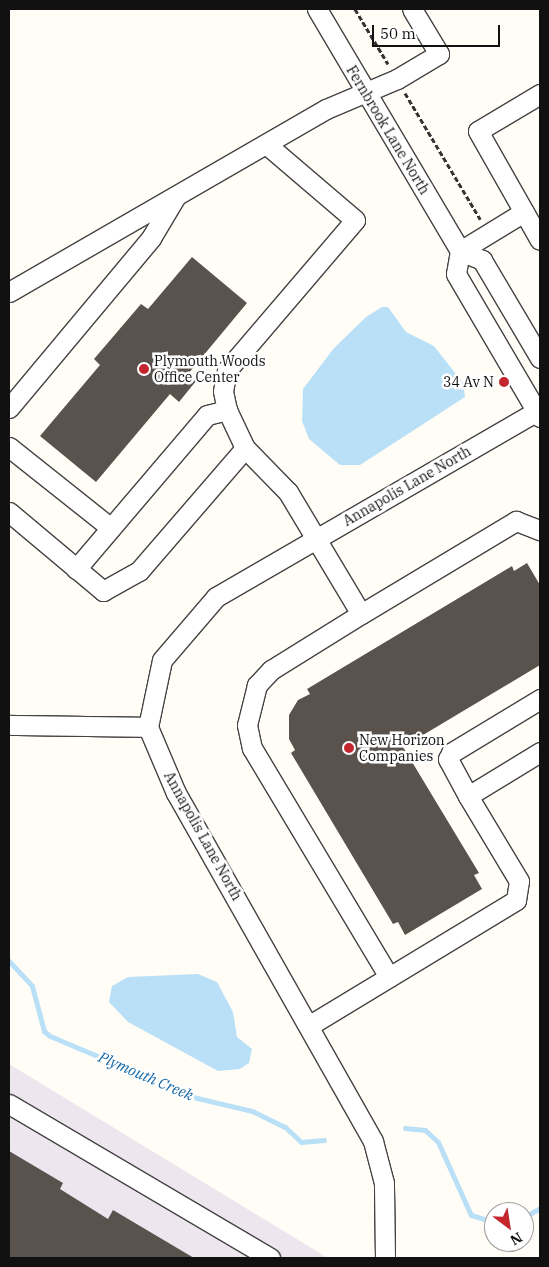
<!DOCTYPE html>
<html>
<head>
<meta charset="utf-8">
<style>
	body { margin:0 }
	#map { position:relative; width:549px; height:1267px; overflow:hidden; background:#fffdf5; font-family:"IBM Plex Serif",serif }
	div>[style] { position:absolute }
	.industrial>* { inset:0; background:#eee6ef }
	.water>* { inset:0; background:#b9e0f7 }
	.stream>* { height:5px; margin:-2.5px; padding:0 2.5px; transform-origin:2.5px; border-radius:2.5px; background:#b9e0f7 }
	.building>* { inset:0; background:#5a524d }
	.path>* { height:3px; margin-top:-1.5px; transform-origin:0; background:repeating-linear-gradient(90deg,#333 0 5px,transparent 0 7.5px) }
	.roads { filter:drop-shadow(1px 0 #444) drop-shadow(-1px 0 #444) drop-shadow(0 1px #444) drop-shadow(0 -1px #444) }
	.minor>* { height:19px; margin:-9.5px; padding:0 9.5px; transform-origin:9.5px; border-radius:9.5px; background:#fff }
	.dots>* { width:14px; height:14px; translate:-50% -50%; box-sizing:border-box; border:2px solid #fff; border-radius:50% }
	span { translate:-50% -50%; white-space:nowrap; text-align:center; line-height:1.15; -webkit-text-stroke:5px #fff; paint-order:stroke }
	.street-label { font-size:14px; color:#111 }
	.poi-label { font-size:14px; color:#111 }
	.left { translate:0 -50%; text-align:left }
	.right { translate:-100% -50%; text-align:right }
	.water-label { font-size:15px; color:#1768a6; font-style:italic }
	.frame { position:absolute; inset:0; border:10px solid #111; pointer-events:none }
	.north { position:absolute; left:484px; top:1202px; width:50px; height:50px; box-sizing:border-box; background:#fff; border:1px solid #a0a0a0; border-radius:50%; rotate:149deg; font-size:14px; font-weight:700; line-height:20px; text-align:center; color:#111 }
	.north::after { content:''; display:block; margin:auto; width:18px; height:22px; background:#c4262e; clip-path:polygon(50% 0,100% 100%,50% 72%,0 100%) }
	.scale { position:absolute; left:372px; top:25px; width:128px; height:22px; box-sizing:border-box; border:2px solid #111; border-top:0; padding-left:6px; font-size:15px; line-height:18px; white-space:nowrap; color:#111; -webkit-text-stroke:4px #fff; paint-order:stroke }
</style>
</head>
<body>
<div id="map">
	<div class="industrial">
		<div style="clip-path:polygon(9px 1064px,328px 1258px,9px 1258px)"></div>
	</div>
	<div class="water">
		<div style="clip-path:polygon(382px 307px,388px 307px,406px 332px,434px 346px,463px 383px,465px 397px,360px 465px,340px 465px,309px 439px,302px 421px,303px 389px,334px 348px,366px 317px)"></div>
		<div style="clip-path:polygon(198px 974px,217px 982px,233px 1012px,237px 1037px,252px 1049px,249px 1063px,240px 1069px,218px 1071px,128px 1022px,109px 1002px,112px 986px,128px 977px)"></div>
	</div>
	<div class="stream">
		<div style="left:9px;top:961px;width:34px;rotate:47deg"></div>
		<div style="left:32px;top:986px;width:47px;rotate:75.1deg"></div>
		<div style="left:44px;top:1031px;width:8px;rotate:40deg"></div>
		<div style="left:50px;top:1036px;width:160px;rotate:22.9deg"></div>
		<div style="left:197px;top:1098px;width:57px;rotate:13.3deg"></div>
		<div style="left:252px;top:1111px;width:37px;rotate:26deg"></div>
		<div style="left:285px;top:1127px;width:22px;rotate:43deg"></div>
		<div style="left:301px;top:1142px;width:23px;rotate:-5deg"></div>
		<div style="left:405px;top:1128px;width:20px;rotate:6deg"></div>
		<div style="left:425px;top:1130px;width:18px;rotate:43deg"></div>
		<div style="left:438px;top:1142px;width:80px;rotate:65.7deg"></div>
		<div style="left:471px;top:1215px;width:24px;rotate:17deg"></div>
		<div style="left:524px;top:1217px;width:18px;rotate:-29deg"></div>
	</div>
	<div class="building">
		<div style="clip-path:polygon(192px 257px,247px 303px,188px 374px,196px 381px,179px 402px,170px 394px,96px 482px,40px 436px,100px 365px,94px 359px,141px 304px,148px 309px)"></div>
		<div style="clip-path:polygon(527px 563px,540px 585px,540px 665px,403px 747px,479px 873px,474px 875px,482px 889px,405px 935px,398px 922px,393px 924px,291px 753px,295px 750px,289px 739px,289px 715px,298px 700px,310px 694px,307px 689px,512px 566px,514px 571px)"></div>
		<div style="clip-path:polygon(9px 1151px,63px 1183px,60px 1189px,108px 1219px,113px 1210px,194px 1258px,9px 1258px)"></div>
	</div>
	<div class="path">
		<div style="left:355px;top:9px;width:64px;rotate:59deg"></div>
		<div style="left:405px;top:93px;width:147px;rotate:59.2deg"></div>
	</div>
	<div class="roads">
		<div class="minor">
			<div style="left:317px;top:9px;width:281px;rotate:59.4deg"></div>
			<div style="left:460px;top:251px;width:24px;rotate:22deg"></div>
			<div style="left:482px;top:260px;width:114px;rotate:59.4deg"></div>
			<div style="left:540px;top:94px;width:72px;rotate:149.2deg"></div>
			<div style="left:478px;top:131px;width:125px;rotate:60.4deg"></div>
			<div style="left:460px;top:251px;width:23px;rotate:100deg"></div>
			<div style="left:456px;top:274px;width:166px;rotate:59.6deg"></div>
			<div style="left:460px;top:251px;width:75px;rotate:-31.4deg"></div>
			<div style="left:9px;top:292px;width:366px;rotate:-30deg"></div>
			<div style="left:326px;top:109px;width:77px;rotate:-22.9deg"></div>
			<div style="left:397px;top:79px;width:49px;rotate:-30.8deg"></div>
			<div style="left:439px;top:54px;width:52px;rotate:-121deg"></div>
			<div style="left:9px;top:408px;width:222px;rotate:-50.1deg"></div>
			<div style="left:151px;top:238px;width:49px;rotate:-59.2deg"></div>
			<div style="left:9px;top:447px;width:130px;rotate:38.5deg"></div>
			<div style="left:245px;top:448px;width:42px;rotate:-115.3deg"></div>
			<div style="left:227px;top:410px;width:19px;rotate:-102deg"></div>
			<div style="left:223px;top:391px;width:21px;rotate:-79deg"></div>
			<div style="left:227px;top:370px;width:197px;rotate:-49.5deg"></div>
			<div style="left:355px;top:220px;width:117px;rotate:-139.5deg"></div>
			<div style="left:9px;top:512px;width:123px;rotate:40deg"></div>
			<div style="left:103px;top:591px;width:41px;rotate:-29.1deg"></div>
			<div style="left:139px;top:571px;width:162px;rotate:-49.2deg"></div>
			<div style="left:245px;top:448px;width:62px;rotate:45.7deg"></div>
			<div style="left:288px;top:492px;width:142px;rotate:59.1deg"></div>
			<div style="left:361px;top:614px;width:181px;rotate:-31deg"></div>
			<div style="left:516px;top:521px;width:26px;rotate:21deg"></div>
			<div style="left:76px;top:569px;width:202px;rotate:-49.6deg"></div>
			<div style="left:207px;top:415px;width:21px;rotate:-14deg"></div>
			<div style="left:361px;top:614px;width:106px;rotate:148.1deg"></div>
			<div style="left:271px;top:670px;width:21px;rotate:133deg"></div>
			<div style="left:257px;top:685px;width:41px;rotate:104deg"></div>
			<div style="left:247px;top:725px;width:24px;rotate:78deg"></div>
			<div style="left:252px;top:748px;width:267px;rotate:59.1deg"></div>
			<div style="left:9px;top:725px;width:139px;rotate:0.8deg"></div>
			<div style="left:468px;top:796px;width:42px;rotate:-118.4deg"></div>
			<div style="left:448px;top:759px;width:7px;rotate:-63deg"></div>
			<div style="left:451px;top:753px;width:104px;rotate:-31.2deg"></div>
			<div style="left:310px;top:1025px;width:241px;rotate:-31.2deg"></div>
			<div style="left:516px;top:900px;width:19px;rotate:-81deg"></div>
			<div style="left:519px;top:881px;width:99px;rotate:-121deg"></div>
			<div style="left:468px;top:796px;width:84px;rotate:-31.4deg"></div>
			<div style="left:9px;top:1104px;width:303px;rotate:30.5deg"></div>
			<div style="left:385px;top:1258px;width:75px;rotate:-90.8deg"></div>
			<div style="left:384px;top:1183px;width:43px;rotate:-104.7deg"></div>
			<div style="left:373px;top:1141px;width:400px;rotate:-119.5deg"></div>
			<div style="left:176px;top:793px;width:72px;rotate:-113deg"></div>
			<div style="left:148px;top:727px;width:68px;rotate:-78.2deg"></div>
			<div style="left:162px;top:660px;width:83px;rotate:-49.4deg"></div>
			<div style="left:216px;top:597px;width:375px;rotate:-30.1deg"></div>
		</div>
	</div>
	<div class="dots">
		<div style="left:144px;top:369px;background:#c4262e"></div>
		<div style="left:504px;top:382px;background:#c4262e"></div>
		<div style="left:349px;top:748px;background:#c4262e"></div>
	</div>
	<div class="street-label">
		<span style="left:388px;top:130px;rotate:59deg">Fernbrook Lane North</span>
		<span style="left:407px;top:486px;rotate:-30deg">Annapolis Lane North</span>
		<span style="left:203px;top:836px;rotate:61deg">Annapolis Lane North</span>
	</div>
	<div class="poi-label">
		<span class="left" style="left:154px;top:369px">Plymouth Woods<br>Office Center</span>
		<span class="right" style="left:494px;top:382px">34 Av N</span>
		<span class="left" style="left:359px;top:748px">New Horizon<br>Companies</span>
	</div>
	<div class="water-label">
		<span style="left:146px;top:1076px;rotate:23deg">Plymouth Creek</span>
	</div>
	<div class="frame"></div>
	<div class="north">N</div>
	<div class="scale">50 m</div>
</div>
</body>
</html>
